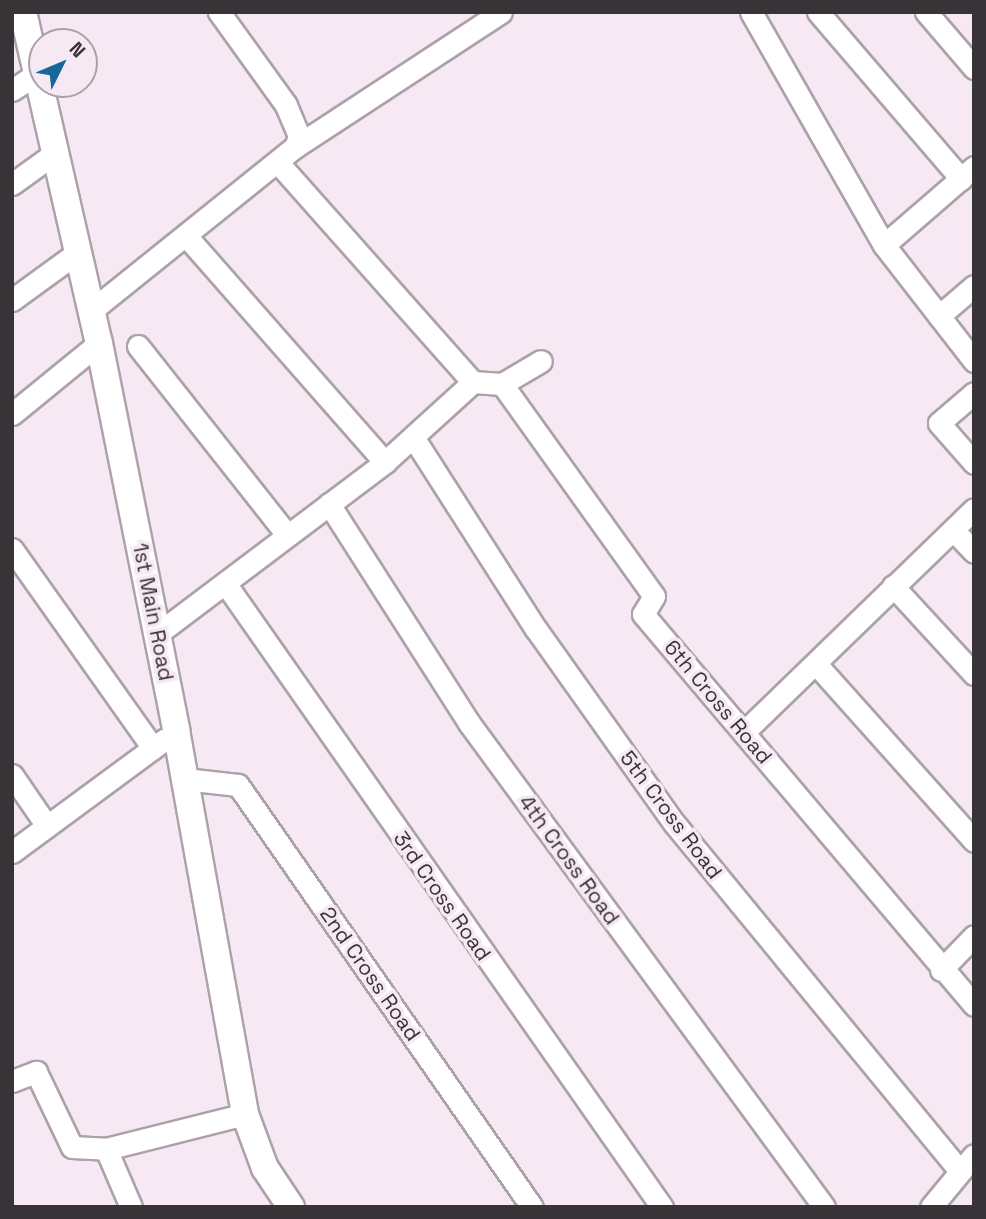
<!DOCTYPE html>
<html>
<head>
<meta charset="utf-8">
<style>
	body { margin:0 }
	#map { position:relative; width:986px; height:1219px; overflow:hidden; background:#f6e9f3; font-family:"Space Grotesk",sans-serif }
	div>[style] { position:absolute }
	.roads { filter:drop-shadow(2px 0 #ada1aa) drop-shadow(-2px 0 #ada1aa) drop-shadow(0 2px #ada1aa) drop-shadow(0 -2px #ada1aa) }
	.minor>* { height:21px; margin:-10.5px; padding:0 10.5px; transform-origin:10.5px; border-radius:10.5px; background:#fff }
	.tertiary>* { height:26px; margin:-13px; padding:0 13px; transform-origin:13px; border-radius:13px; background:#fff }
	span { translate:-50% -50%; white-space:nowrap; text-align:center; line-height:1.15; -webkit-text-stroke:7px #f6e9f3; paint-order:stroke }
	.street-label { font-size:21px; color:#383337 }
	.frame { position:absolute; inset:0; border:14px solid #383337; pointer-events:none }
	.north { position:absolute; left:28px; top:28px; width:70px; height:70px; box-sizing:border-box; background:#f6e9f3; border:2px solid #aaa0a8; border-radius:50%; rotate:47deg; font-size:19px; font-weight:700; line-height:28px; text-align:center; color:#383337 }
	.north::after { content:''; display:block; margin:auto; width:24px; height:32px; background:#186799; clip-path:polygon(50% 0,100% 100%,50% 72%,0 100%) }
</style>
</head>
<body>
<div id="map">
	<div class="roads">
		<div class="minor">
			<div style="left:751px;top:12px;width:268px;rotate:60.3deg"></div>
			<div style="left:884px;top:245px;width:147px;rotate:52.2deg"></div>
			<div style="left:818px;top:12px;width:220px;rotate:49.4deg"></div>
			<div style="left:926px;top:12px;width:74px;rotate:49.4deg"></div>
			<div style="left:12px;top:90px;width:30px;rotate:-33deg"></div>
			<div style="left:295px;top:147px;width:246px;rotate:-33.2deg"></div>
			<div style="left:280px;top:165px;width:290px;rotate:48.4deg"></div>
			<div style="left:12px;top:184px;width:53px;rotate:-35.8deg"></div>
			<div style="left:187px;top:237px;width:300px;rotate:48.7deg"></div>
			<div style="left:884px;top:245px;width:119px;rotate:-40.9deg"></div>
			<div style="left:12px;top:300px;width:82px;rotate:-36deg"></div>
			<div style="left:92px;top:310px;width:260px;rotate:-38.8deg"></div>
			<div style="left:295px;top:147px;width:12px;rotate:-70deg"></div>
			<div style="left:299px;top:136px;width:34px;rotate:-113deg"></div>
			<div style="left:286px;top:105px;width:115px;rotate:-125.8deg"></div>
			<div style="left:939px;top:316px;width:46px;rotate:-40.6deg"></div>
			<div style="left:138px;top:346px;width:241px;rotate:51.7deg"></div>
			<div style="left:502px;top:384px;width:261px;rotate:54.4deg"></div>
			<div style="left:654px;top:596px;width:21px;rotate:121deg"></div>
			<div style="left:643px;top:614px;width:512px;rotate:49.75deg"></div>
			<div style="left:974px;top:393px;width:46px;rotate:139.4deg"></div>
			<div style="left:939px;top:423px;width:53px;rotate:48.8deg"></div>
			<div style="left:12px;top:414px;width:112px;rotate:-39.2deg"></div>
			<div style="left:413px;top:437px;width:228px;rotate:57.4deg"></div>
			<div style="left:536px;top:629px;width:238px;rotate:54.6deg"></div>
			<div style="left:674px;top:823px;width:449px;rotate:50.6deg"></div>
			<div style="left:329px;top:504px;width:260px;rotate:57.4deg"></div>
			<div style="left:469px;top:723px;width:600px;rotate:53.74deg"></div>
			<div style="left:954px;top:531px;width:29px;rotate:46deg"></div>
			<div style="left:12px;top:549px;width:244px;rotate:54.7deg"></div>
			<div style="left:225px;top:583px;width:762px;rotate:55deg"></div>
			<div style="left:893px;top:586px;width:120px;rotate:47.4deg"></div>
			<div style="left:157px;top:634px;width:286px;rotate:-37deg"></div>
			<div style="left:385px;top:462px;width:119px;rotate:-42.3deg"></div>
			<div style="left:473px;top:382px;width:29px;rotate:4deg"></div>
			<div style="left:502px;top:384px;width:45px;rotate:-30.5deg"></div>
			<div style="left:816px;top:664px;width:237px;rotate:48.2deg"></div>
			<div style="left:744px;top:732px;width:320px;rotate:-44.1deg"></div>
			<div style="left:12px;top:775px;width:62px;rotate:55.5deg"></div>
			<div style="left:185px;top:779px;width:53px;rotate:6.5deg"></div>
			<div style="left:238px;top:785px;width:514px;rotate:55.14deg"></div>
			<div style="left:12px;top:852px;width:189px;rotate:-36.4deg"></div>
			<div style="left:941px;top:970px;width:47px;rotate:-45.9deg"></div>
			<div style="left:12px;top:1081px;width:26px;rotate:-21deg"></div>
			<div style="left:36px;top:1072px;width:83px;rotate:64.4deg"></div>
			<div style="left:72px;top:1147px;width:34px;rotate:3deg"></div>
			<div style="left:131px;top:1207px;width:63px;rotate:-113.3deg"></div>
			<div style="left:106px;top:1149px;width:143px;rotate:-14.1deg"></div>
			<div style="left:931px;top:1207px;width:67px;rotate:-50.4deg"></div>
		</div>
		<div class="tertiary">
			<div style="left:23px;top:12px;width:340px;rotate:77.1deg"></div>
			<div style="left:99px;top:343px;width:395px;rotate:78.7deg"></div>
			<div style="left:176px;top:730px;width:390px;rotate:79.8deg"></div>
			<div style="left:245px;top:1114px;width:58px;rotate:69.7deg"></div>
			<div style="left:265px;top:1168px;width:47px;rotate:56.3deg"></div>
		</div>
	</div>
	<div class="street-label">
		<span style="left:153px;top:612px;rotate:79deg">1st Main Road</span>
		<span style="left:718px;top:702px;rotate:50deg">6th Cross Road</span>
		<span style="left:671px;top:815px;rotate:53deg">5th Cross Road</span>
		<span style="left:569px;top:860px;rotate:54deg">4th Cross Road</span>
		<span style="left:442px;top:896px;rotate:55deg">3rd Cross Road</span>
		<span style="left:370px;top:974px;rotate:55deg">2nd Cross Road</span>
	</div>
	<div class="frame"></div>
	<div class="north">N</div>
</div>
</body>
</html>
